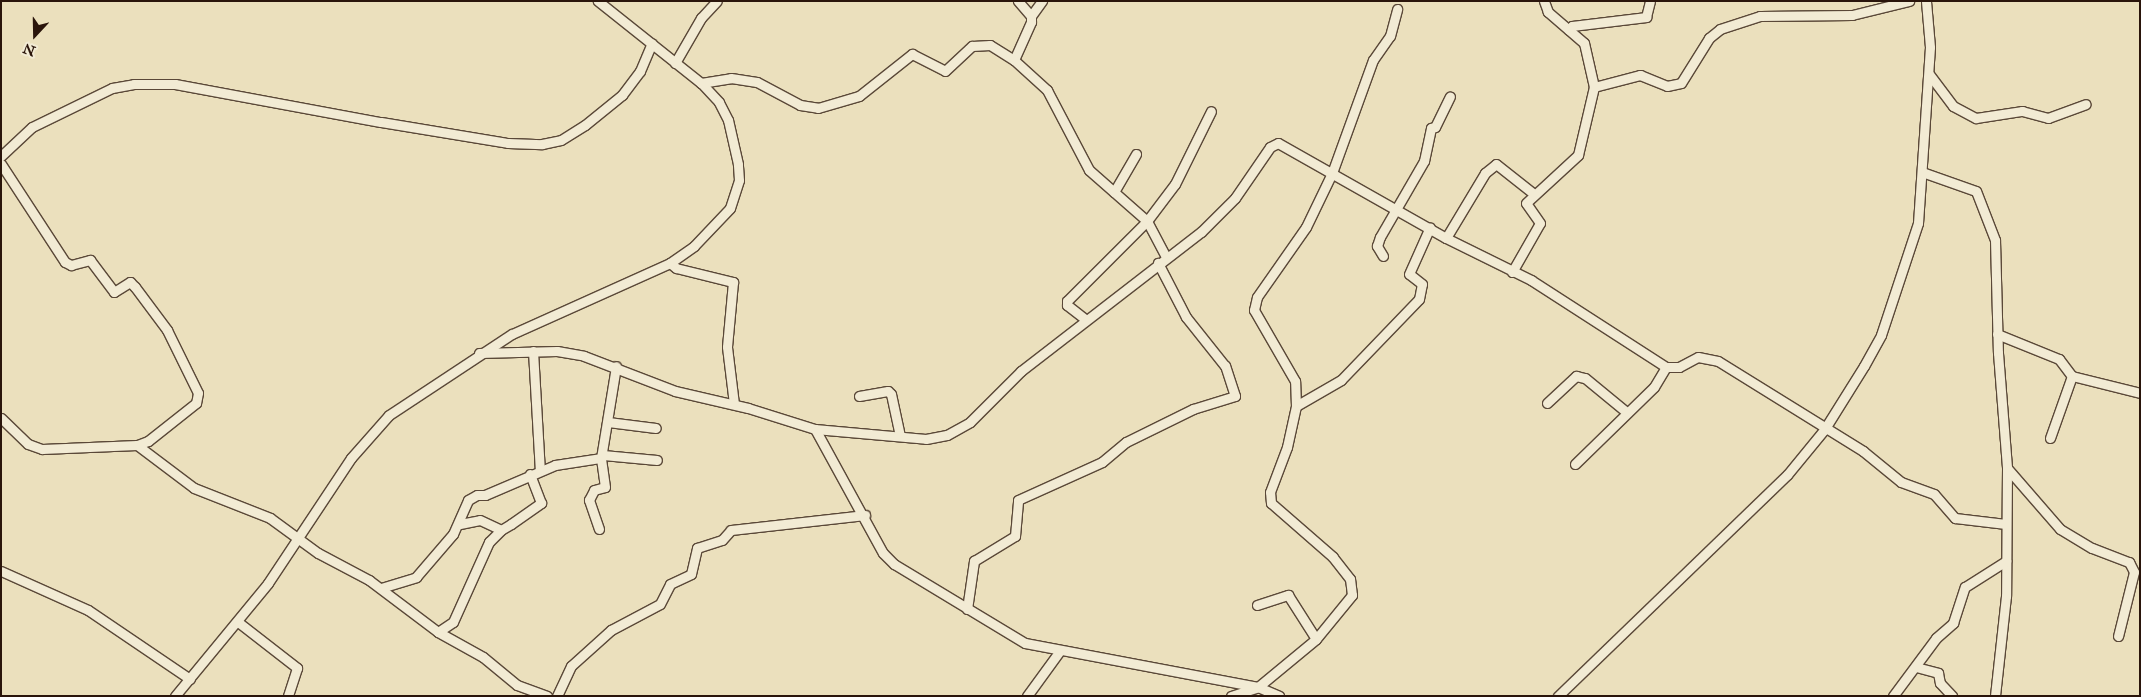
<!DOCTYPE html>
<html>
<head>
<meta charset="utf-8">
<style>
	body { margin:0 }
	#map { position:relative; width:2141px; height:697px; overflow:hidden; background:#ebe0bd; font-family:"IM FELL Great Primer",serif }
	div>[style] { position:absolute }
	.roads { filter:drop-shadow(1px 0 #5a4838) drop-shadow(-1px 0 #5a4838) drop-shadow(0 1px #5a4838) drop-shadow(0 -1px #5a4838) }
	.minor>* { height:9px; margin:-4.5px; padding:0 4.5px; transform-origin:4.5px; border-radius:4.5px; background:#f2ebd4 }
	span { translate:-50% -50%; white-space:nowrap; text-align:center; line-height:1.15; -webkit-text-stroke:4.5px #f2ebd4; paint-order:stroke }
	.frame { position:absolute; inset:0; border:2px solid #2a150b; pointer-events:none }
	.north { position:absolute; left:10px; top:10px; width:50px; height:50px; -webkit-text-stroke:4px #f2ebd4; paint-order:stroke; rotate:201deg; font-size:14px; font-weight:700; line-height:20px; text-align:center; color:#2a150b }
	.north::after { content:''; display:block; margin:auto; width:18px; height:22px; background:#2a150b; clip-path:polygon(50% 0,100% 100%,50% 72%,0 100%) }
</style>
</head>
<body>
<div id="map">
	<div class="roads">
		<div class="minor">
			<div style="left:1031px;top:16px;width:19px;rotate:-54deg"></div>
			<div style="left:1569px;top:30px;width:5px;rotate:-53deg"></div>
			<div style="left:1572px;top:26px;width:75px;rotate:-6.9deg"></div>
			<div style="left:1646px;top:17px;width:16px;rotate:-76deg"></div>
			<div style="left:1014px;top:60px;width:42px;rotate:-65.9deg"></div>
			<div style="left:1031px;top:22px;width:6px;rotate:-90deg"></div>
			<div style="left:1031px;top:16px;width:20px;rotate:-131deg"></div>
			<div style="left:675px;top:63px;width:52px;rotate:-60deg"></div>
			<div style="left:701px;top:18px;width:23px;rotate:-47deg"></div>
			<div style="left:1929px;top:74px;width:40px;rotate:53deg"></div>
			<div style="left:1953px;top:106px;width:26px;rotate:28deg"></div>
			<div style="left:1976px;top:118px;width:47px;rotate:-8.7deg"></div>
			<div style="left:2022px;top:111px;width:27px;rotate:15deg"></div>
			<div style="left:2048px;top:118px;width:40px;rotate:-20.2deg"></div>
			<div style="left:701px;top:83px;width:30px;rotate:-9deg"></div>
			<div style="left:731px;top:78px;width:26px;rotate:9deg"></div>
			<div style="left:757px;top:82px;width:49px;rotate:28.1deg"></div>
			<div style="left:800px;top:105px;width:18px;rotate:9deg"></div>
			<div style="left:818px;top:108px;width:43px;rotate:-16.3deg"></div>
			<div style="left:859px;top:96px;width:68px;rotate:-38.4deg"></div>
			<div style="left:912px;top:54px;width:37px;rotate:27deg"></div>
			<div style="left:945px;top:71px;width:37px;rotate:-43deg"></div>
			<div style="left:972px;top:46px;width:18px;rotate:-3deg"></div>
			<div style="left:990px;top:45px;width:28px;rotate:32deg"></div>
			<div style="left:1014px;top:60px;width:45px;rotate:42.3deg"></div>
			<div style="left:1047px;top:90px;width:90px;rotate:62.3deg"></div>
			<div style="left:1089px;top:170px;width:77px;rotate:41.3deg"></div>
			<div style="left:1147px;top:221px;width:41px;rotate:62.2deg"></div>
			<div style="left:1594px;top:87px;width:48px;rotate:-14.6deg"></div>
			<div style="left:1640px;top:75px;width:29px;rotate:22deg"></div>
			<div style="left:1667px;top:86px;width:14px;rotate:-12deg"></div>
			<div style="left:1681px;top:83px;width:53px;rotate:-58.1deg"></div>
			<div style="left:1709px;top:38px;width:14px;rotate:-39deg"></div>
			<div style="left:1720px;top:29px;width:42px;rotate:-18deg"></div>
			<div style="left:1760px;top:16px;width:92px;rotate:-0.6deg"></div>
			<div style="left:1852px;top:15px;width:59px;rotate:-13.8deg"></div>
			<div style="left:1px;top:156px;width:42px;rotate:-43.1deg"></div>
			<div style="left:32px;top:127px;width:89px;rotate:-26deg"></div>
			<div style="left:112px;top:88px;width:22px;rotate:-10deg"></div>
			<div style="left:134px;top:84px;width:41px"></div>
			<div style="left:175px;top:84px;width:209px;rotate:10.5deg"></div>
			<div style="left:381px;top:122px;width:129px;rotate:9.4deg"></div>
			<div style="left:508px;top:143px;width:34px;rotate:2deg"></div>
			<div style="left:542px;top:144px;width:19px;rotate:-12deg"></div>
			<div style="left:561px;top:140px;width:28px;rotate:-32deg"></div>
			<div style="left:585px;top:125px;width:48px;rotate:-39deg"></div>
			<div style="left:622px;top:95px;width:30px;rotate:-53deg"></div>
			<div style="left:640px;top:71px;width:30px;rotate:-67deg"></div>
			<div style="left:1px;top:164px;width:117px;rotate:56.9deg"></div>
			<div style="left:65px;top:262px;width:7px;rotate:27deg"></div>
			<div style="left:71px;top:265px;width:20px;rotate:-15deg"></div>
			<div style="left:90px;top:260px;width:40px;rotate:53deg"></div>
			<div style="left:114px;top:292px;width:19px;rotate:-32deg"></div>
			<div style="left:130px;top:282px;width:7px;rotate:45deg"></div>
			<div style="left:135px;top:287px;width:54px;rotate:53.3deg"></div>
			<div style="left:167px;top:330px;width:70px;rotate:63.8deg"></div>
			<div style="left:198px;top:393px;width:10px;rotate:101deg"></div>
			<div style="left:196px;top:403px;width:61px;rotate:141.6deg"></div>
			<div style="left:148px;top:441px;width:12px;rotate:160deg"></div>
			<div style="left:1922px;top:172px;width:57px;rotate:19.4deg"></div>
			<div style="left:1976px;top:191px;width:53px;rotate:68.8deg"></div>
			<div style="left:1995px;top:240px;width:113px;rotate:88.5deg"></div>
			<div style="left:1998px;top:353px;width:115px;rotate:85.5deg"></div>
			<div style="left:2007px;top:468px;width:128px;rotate:90.4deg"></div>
			<div style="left:2006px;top:596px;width:101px;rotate:96.3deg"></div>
			<div style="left:1114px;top:192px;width:44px;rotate:-59.9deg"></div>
			<div style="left:1446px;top:238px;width:76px;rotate:-59deg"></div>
			<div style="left:1485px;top:173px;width:14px;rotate:-39deg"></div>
			<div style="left:1496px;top:164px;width:48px;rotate:38.3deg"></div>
			<div style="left:1383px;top:256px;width:12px;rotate:-121deg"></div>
			<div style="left:1377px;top:246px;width:9px;rotate:-72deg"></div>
			<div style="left:1380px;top:237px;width:88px;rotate:-59.9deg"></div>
			<div style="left:1424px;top:161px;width:34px;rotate:-78deg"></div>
			<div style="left:1431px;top:128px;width:4px;rotate:-14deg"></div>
			<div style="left:1435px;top:127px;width:34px;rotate:-64deg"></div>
			<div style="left:670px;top:263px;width:8px;rotate:40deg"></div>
			<div style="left:676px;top:268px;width:59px;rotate:13.8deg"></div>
			<div style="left:733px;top:282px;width:65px;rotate:95.3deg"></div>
			<div style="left:727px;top:347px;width:57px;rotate:83deg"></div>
			<div style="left:1512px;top:272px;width:56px;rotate:-60.3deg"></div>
			<div style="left:1540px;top:223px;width:24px;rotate:-125deg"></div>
			<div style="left:1526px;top:203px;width:71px;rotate:-42.7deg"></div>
			<div style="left:1578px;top:155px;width:70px;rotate:-76.8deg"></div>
			<div style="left:1594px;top:87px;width:45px;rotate:-102.8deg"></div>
			<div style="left:1584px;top:43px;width:48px;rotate:-139.3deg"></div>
			<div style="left:1548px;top:12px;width:12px;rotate:-110deg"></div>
			<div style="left:1085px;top:319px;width:23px;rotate:-142deg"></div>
			<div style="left:1067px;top:305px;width:4px;rotate:-90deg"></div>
			<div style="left:1067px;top:301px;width:113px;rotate:-45deg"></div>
			<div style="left:1147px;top:221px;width:46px;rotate:-52.9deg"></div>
			<div style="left:1175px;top:184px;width:81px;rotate:-63.7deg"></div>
			<div style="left:1997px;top:334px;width:67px;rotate:22deg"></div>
			<div style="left:2059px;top:359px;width:21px;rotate:53deg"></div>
			<div style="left:2072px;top:376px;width:70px;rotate:14deg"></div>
			<div style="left:533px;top:351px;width:120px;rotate:86.7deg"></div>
			<div style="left:479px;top:353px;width:78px;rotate:-1.5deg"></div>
			<div style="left:557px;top:351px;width:27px;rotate:10deg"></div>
			<div style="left:584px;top:356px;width:97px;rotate:21deg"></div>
			<div style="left:675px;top:391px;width:75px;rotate:13.1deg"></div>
			<div style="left:748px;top:408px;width:70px;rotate:17.4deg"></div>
			<div style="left:815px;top:429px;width:111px;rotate:5.1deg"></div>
			<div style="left:926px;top:439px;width:21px;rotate:-11deg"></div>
			<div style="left:947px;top:435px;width:26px;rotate:-29deg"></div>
			<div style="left:970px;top:422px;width:72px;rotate:-45deg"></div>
			<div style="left:1021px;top:371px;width:227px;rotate:-37.7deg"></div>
			<div style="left:1201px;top:232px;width:48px;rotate:-45deg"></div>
			<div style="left:1235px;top:198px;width:62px;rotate:-55.5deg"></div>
			<div style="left:1270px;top:147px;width:9px;rotate:-27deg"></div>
			<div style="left:1278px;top:143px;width:193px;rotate:29.5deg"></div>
			<div style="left:1446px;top:238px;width:95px;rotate:26.3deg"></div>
			<div style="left:1531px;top:280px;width:161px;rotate:32.8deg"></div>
			<div style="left:1666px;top:367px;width:13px"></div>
			<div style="left:1679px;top:367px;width:21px;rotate:-28deg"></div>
			<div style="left:1698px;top:357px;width:20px;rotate:11deg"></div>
			<div style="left:1718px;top:361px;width:171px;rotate:31.8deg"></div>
			<div style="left:1863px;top:451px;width:49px;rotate:39.2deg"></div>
			<div style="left:1901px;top:482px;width:35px;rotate:20deg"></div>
			<div style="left:1934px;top:494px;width:32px;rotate:49deg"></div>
			<div style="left:1955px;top:518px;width:51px;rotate:6.7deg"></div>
			<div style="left:859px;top:396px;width:29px;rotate:-10deg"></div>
			<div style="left:888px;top:391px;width:4px;rotate:45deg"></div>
			<div style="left:891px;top:394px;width:43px;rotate:77.9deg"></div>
			<div style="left:1547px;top:403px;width:40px;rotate:-43deg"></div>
			<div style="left:1576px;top:376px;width:9px;rotate:13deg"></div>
			<div style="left:1585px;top:378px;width:52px;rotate:39.5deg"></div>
			<div style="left:1296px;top:406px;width:25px;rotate:-92deg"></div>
			<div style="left:1295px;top:381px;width:82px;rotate:-120deg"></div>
			<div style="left:1254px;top:310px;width:13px;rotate:-77deg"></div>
			<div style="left:1257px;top:297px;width:85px;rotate:-55deg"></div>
			<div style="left:1306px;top:227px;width:60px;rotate:-64.3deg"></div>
			<div style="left:1332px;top:173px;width:120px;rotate:-70.1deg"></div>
			<div style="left:1373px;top:60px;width:29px;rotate:-55deg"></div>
			<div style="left:1390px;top:36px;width:28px;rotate:-75deg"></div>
			<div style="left:1px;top:418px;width:37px;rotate:44deg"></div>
			<div style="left:28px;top:444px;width:15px;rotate:20deg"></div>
			<div style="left:42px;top:449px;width:95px;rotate:-2.4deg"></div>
			<div style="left:137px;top:445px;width:71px;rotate:37deg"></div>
			<div style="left:194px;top:488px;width:82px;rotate:21.5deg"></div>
			<div style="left:270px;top:518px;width:59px;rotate:36.1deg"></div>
			<div style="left:318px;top:553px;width:58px;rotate:27.9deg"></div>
			<div style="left:369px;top:580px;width:86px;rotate:37deg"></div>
			<div style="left:438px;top:632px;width:51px;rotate:29.1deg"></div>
			<div style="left:483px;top:657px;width:44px;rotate:39.5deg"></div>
			<div style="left:517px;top:685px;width:32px;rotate:20deg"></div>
			<div style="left:608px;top:422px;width:48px;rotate:7.1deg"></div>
			<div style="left:815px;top:429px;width:141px;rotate:61.3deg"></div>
			<div style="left:883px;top:553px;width:16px;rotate:45deg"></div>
			<div style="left:894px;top:564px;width:153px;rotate:31.1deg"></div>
			<div style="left:1025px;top:643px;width:237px;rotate:10.7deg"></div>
			<div style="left:1258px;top:687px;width:75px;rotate:-39.6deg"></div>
			<div style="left:1316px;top:639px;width:57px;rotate:-50.7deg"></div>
			<div style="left:1352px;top:595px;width:16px;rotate:-97deg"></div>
			<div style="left:1350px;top:579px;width:28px;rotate:-128deg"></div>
			<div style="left:1333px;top:557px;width:82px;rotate:-138.9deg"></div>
			<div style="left:1271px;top:503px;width:11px;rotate:-95deg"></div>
			<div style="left:1270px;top:492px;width:48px;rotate:-69.3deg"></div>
			<div style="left:1287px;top:447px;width:42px;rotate:-77.6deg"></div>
			<div style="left:1296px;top:406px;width:52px;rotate:-30deg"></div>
			<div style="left:1341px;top:380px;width:112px;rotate:-46.1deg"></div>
			<div style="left:1419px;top:299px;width:15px;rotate:-79deg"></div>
			<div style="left:1422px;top:284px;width:16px;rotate:-142deg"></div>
			<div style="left:1409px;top:274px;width:51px;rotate:-65.9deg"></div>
			<div style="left:2050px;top:438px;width:66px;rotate:-70.5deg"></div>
			<div style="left:603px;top:455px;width:54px;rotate:5.3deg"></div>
			<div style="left:1575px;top:464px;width:110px;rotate:-44.3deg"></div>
			<div style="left:1654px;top:387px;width:23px;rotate:-59deg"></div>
			<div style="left:2007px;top:468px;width:81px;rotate:49deg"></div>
			<div style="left:2060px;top:529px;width:37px;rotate:31deg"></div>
			<div style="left:2092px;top:548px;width:40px;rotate:21deg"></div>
			<div style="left:2129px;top:562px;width:11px;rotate:63deg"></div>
			<div style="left:2134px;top:572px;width:66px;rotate:104deg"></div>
			<div style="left:460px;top:524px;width:20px;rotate:-11deg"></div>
			<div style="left:480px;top:520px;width:23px;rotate:25deg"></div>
			<div style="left:501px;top:530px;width:12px;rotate:-31deg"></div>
			<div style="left:511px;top:524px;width:37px;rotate:-35deg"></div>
			<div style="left:541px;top:503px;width:31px;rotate:-111deg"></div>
			<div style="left:599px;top:529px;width:31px;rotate:-109deg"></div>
			<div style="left:589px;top:500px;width:11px;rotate:-63deg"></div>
			<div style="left:594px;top:490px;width:11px;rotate:-15deg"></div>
			<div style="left:605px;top:487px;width:29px;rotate:-98deg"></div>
			<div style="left:1px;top:571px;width:95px;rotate:24.1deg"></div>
			<div style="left:88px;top:610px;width:123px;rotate:34.1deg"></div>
			<div style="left:381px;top:588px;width:37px;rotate:-17deg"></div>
			<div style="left:416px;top:577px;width:57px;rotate:-49.3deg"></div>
			<div style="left:453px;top:534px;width:37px;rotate:-66deg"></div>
			<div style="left:468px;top:500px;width:10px;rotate:-29deg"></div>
			<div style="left:477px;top:495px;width:8px"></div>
			<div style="left:485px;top:495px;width:76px;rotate:-23.2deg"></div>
			<div style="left:555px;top:465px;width:47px;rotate:-8.7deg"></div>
			<div style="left:601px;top:458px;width:93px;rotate:-80.7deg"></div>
			<div style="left:1257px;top:605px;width:33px;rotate:-18deg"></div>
			<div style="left:1288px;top:595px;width:52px;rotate:57.5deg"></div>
			<div style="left:967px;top:609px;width:49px;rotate:-81.7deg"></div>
			<div style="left:974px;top:561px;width:48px;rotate:-31.4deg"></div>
			<div style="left:1015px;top:536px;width:36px;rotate:-85deg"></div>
			<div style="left:1018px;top:500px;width:92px;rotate:-24.3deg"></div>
			<div style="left:1102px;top:462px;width:31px;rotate:-40deg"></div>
			<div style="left:1126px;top:442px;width:75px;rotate:-26.2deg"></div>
			<div style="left:1193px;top:409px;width:44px;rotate:-17.2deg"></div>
			<div style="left:1235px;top:396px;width:32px;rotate:-108deg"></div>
			<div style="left:1225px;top:366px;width:63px;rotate:-128.5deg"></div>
			<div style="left:1186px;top:317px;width:61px;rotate:-117.4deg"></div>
			<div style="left:238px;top:622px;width:75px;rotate:37.9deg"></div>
			<div style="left:297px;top:668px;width:29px;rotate:108deg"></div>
			<div style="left:438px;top:632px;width:18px;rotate:-34deg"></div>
			<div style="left:453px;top:622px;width:88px;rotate:-65.8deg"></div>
			<div style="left:489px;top:542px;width:17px;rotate:-45deg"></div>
			<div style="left:1916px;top:667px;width:23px;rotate:15deg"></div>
			<div style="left:1938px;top:673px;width:10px;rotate:79deg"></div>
			<div style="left:1940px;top:683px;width:18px;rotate:47deg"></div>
			<div style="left:175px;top:696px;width:146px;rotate:-50.5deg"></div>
			<div style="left:268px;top:583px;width:150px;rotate:-56.4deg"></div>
			<div style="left:351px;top:458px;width:57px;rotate:-48.5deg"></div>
			<div style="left:389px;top:415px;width:147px;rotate:-33.4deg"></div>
			<div style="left:512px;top:334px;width:173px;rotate:-24.2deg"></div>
			<div style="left:670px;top:263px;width:29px;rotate:-35deg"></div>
			<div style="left:694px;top:246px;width:52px;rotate:-46.5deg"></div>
			<div style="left:730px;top:208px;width:29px;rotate:-72deg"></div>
			<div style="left:739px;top:180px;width:16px;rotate:-94deg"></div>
			<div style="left:738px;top:164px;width:45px;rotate:-102.8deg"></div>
			<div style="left:728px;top:120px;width:20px;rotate:-117deg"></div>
			<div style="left:719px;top:102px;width:26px;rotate:-133deg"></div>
			<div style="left:701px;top:83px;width:132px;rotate:-141.5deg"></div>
			<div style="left:557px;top:696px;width:33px;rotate:-65deg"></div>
			<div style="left:571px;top:666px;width:54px;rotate:-42deg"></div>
			<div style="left:611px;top:630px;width:55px;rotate:-28deg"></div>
			<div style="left:660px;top:604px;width:22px;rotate:-63deg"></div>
			<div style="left:670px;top:584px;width:23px;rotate:-25deg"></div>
			<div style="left:691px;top:574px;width:27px;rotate:-77deg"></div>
			<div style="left:697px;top:548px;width:26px;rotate:-18deg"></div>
			<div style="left:722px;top:540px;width:13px;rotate:-48deg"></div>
			<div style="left:731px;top:530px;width:135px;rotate:-6.4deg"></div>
			<div style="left:1027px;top:696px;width:54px;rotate:-54deg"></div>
			<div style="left:1231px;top:696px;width:28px;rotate:-18deg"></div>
			<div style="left:1258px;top:687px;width:23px;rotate:23deg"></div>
			<div style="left:1558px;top:696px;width:318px;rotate:-44deg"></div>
			<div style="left:1787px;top:475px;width:58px;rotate:-50.6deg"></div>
			<div style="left:1824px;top:430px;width:75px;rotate:-58deg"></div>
			<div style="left:1864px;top:366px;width:35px;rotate:-61deg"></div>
			<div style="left:1881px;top:335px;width:118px;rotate:-71.7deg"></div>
			<div style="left:1918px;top:223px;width:176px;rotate:-86.1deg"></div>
			<div style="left:1930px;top:47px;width:46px;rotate:-95deg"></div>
			<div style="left:1893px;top:696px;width:72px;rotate:-53.4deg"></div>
			<div style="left:1936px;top:638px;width:23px;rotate:-41deg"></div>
			<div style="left:1953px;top:623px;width:38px;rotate:-72deg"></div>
			<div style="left:1965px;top:587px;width:49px;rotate:-32.4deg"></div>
		</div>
	</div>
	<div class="frame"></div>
	<div class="north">N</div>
</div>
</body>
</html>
